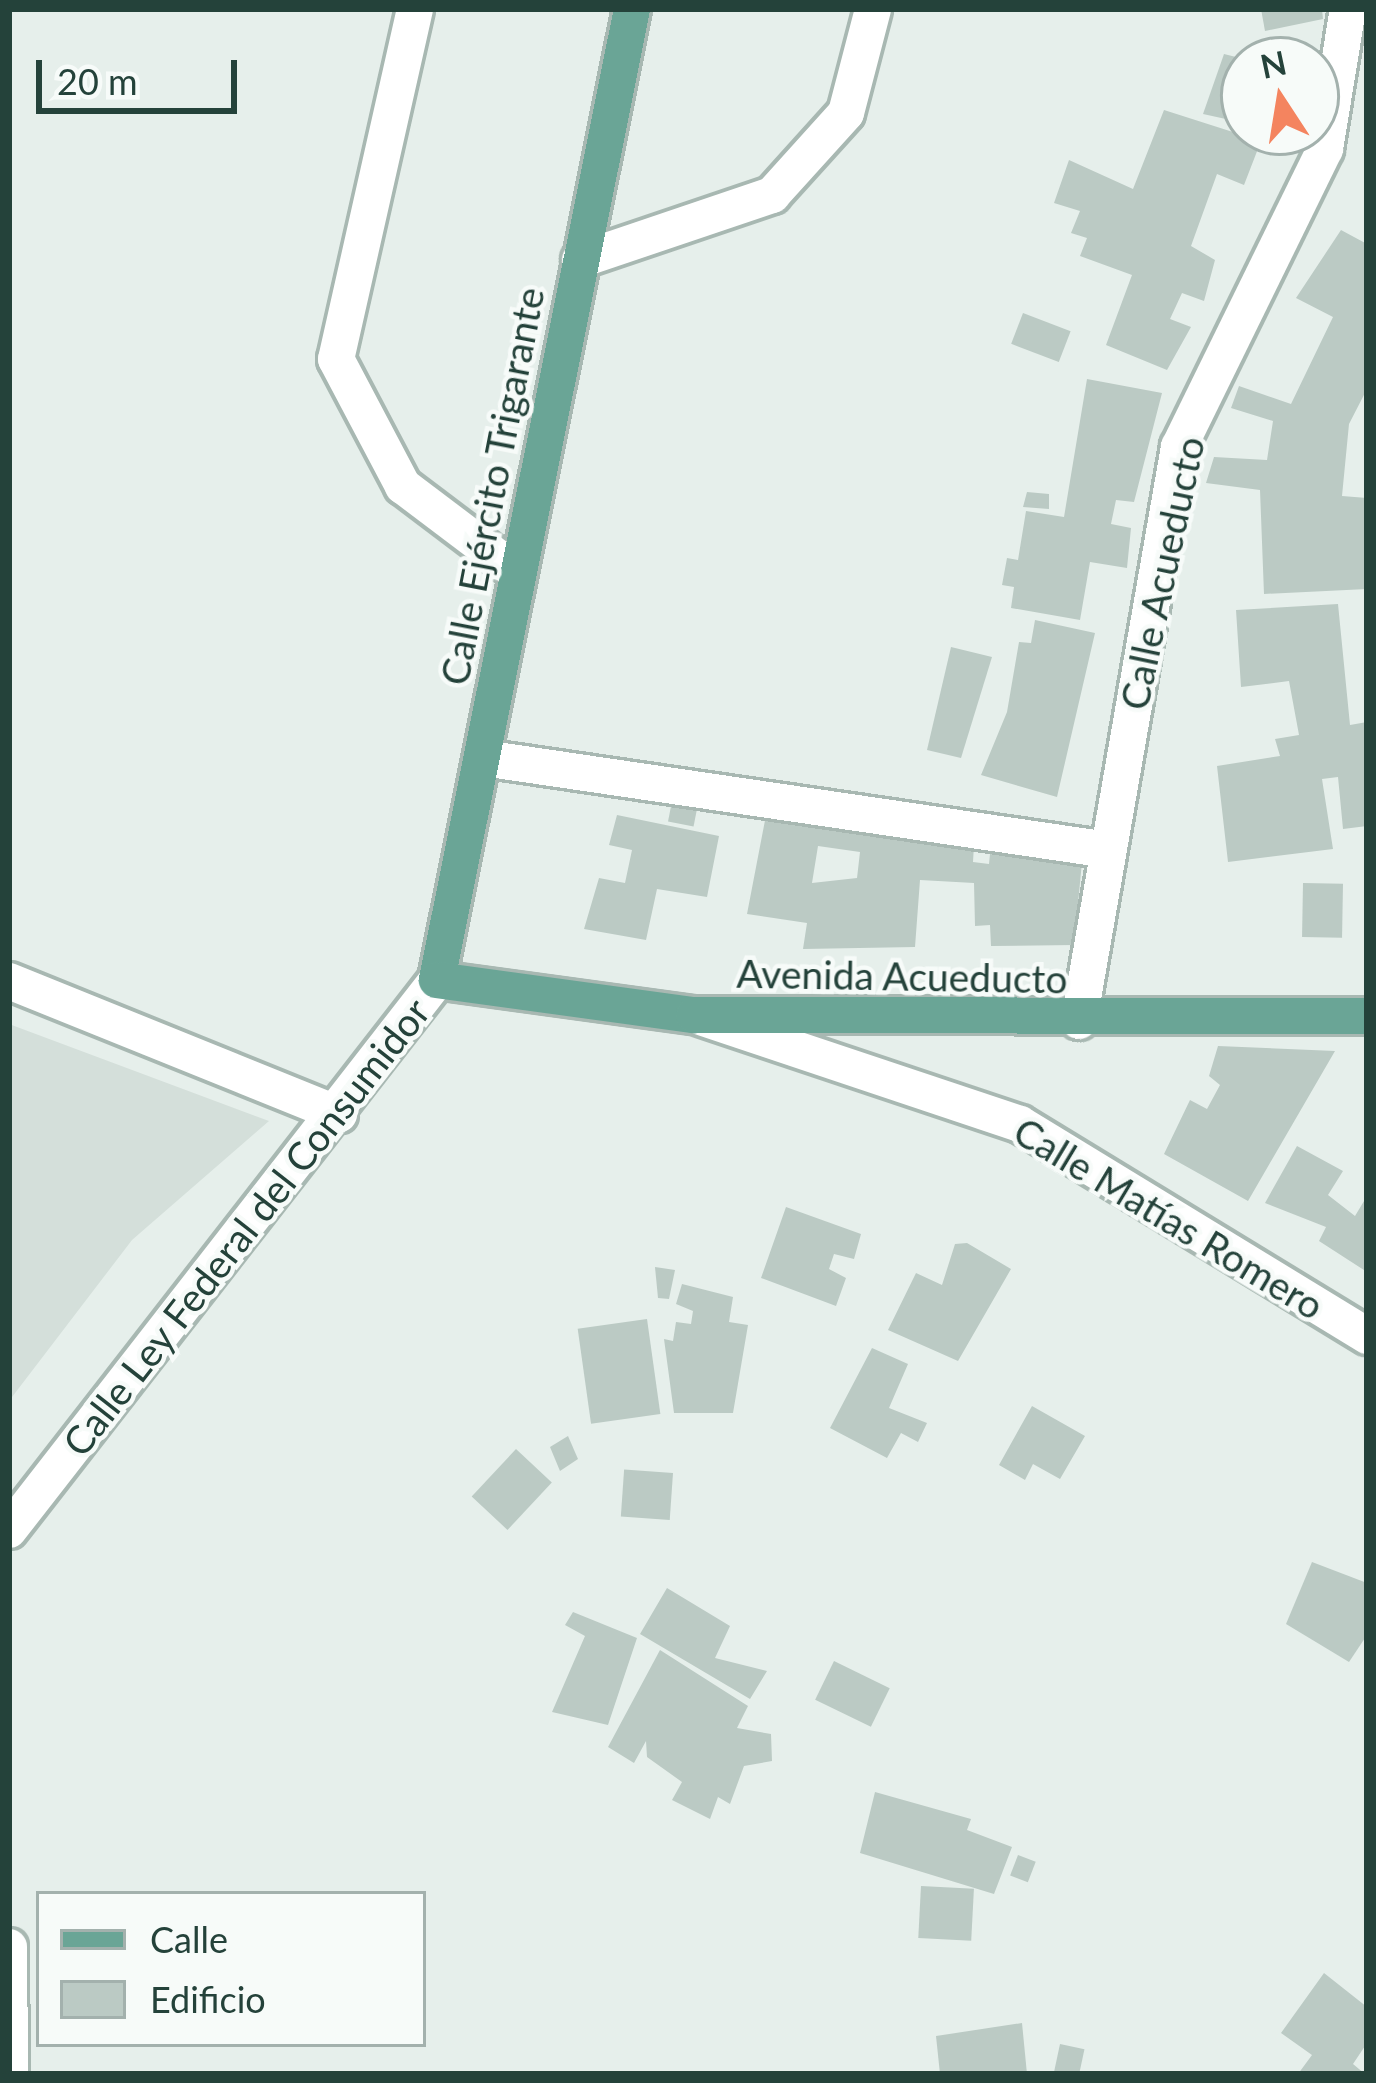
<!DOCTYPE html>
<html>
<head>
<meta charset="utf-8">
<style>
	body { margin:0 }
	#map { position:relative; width:1376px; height:2083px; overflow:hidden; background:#e6efeb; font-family:Lato,sans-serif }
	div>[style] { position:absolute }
	.built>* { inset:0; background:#d4dfda }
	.building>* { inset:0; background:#bbcac4; transform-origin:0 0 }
	.roads { filter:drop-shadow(3px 0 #a8b8b2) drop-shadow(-3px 0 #a8b8b2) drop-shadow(0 3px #a8b8b2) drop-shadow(0 -3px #a8b8b2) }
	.minor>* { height:36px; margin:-18px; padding:0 18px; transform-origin:18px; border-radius:18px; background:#fff }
	.major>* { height:36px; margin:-18px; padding:0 18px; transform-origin:18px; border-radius:18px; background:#6aa596 }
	span { translate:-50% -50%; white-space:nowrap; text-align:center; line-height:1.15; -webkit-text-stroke:9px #f7fbf9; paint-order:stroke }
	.street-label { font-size:39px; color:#24423a }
	.frame { position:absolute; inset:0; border:12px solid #24423a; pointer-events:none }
	.legend { position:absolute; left:36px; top:1891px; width:390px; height:156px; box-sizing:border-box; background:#f7fbf9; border:3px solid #a3b1ad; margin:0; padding:15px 21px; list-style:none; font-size:36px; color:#24423a }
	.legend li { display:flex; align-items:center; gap:24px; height:60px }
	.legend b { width:60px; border:3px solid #a3b1ad }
	.north { position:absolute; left:1220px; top:36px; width:120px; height:120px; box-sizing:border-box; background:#f7fbf9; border:3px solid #a3b1ad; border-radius:50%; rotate:348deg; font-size:33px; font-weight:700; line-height:48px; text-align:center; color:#24423a }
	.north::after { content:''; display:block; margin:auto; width:42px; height:54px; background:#f4845f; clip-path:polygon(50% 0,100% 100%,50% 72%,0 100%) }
	.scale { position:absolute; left:36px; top:60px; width:201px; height:54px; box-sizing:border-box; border:6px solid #24423a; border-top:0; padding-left:15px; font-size:36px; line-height:42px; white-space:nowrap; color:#24423a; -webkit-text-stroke:9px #f7fbf9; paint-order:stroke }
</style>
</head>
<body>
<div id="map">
	<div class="built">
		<div style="clip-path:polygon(9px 1024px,269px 1121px,132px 1240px,9px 1401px)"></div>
	</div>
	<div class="building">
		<div style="clip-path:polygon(1261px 9px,1322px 9px,1323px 19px,1265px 31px)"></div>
		<div style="clip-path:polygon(1224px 54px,1244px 59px,1244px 123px,1203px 114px)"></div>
		<div style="clip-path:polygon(1164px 110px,1261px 141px,1244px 185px,1217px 174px,1191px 246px,1215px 260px,1204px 301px,1182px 293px,1170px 319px,1191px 327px,1167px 370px,1106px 345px,1132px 275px,1080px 256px,1087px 238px,1071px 233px,1080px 211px,1054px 203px,1069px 160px,1133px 189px)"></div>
		<div style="clip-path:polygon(1341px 230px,1367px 244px,1367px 389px,1349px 424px,1342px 496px,1367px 498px,1367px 589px,1264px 594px,1260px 490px,1206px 483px,1214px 457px,1267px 460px,1273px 421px,1231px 408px,1239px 386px,1291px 404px,1333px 317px,1296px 298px)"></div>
		<div style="left:1023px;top:313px;width:51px;height:33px;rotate:21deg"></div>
		<div style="clip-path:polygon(1087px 379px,1162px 393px,1134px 502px,1116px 500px,1111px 524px,1131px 528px,1127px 568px,1090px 562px,1080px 620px,1011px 608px,1014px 587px,1002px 585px,1007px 558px,1018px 560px,1026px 511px,1064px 517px)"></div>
		<div style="clip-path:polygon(1027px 492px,1049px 494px,1049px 509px,1023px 507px)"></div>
		<div style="clip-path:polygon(1338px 604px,1350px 725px,1367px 722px,1367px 826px,1343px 829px,1338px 777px,1322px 779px,1333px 849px,1228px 862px,1217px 766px,1280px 756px,1275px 739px,1299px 735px,1289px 681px,1241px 687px,1236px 610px)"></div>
		<div style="clip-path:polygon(1035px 620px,1095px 633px,1057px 797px,981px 775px,1007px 712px,1019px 642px,1031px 643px)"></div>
		<div style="clip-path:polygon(951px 647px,992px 657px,961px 758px,927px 750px)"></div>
		<div style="left:673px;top:796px;width:26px;height:26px;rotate:11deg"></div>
		<div style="clip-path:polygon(evenodd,767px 810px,974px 845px,973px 862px,989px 864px,990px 854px,1082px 862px,1074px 945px,991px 946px,990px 925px,975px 926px,974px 883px,920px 880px,915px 947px,803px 949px,807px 923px,747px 914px,767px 810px,818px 846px,860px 852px,857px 878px,812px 883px,818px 846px)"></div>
		<div style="clip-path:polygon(617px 815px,719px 836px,707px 897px,657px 889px,646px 940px,584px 929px,599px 878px,625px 883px,632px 850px,609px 845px)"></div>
		<div style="left:1303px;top:883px;width:40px;height:54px;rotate:1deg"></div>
		<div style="clip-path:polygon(1218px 1046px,1335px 1051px,1248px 1201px,1164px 1154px,1190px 1100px,1207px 1109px,1220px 1085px,1209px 1076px)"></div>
		<div style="clip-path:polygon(1297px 1146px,1343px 1171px,1328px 1195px,1355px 1216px,1367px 1196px,1367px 1272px,1319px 1241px,1326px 1227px,1265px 1203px)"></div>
		<div style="clip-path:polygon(786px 1207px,861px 1234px,854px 1259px,834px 1254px,829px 1269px,846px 1278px,836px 1306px,761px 1278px)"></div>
		<div style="clip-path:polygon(967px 1243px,1011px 1269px,958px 1361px,888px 1330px,916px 1273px,942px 1285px,955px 1244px)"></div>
		<div style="clip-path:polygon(655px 1267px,675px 1270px,669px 1299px,658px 1298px)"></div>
		<div style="clip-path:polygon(682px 1284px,733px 1297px,729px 1322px,748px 1325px,733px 1413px,674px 1413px,664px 1339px,673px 1341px,676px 1322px,691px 1324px,693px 1311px,676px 1304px)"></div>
		<div style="left:647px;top:1319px;width:96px;height:70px;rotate:82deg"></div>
		<div style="clip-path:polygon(872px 1348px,908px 1364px,889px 1408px,927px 1423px,918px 1442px,901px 1433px,887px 1458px,830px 1428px)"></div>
		<div style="clip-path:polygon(1032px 1406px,1085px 1436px,1060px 1479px,1033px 1464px,1025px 1480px,999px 1465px)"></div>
		<div style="clip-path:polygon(568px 1436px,578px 1459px,560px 1471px,550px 1447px)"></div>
		<div style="left:516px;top:1449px;width:49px;height:65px;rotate:43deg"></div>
		<div style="left:673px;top:1473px;width:47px;height:49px;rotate:94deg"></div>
		<div style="clip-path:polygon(1312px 1562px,1367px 1583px,1367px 1635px,1349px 1662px,1286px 1624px)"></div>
		<div style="clip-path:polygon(667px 1588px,730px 1626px,715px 1658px,767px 1671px,750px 1699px,640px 1634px)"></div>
		<div style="clip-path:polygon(573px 1612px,637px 1638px,608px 1725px,552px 1712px,585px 1636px,565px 1625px)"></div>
		<div style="clip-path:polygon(660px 1650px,748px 1706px,737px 1728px,771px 1734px,772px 1761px,744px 1766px,730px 1804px,718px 1797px,710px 1819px,672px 1800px,682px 1782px,647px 1757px,646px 1741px,634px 1763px,608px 1747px)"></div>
		<div style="left:834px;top:1661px;width:62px;height:43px;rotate:26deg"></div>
		<div style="clip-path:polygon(875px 1792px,971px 1819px,967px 1830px,1012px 1847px,994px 1894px,860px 1853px)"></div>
		<div style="left:1018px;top:1855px;width:19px;height:22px;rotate:21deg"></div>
		<div style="left:921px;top:1886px;width:53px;height:52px;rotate:3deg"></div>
		<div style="clip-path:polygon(1324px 1973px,1367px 2007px,1367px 2043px,1353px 2064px,1365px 2074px,1298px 2074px,1312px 2055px,1281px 2033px)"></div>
		<div style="clip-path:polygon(1022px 2023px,1027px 2074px,940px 2074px,936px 2036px)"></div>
		<div style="left:1060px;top:2044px;width:25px;height:29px;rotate:12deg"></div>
	</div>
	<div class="roads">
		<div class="minor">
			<div style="left:415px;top:9px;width:359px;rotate:102.7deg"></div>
			<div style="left:336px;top:359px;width:144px;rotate:62.2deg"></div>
			<div style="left:403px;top:486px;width:139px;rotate:37.1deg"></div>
			<div style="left:580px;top:260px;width:203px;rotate:-18.7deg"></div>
			<div style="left:772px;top:195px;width:110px;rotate:-47.9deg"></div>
			<div style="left:846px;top:113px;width:107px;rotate:-75.4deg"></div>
			<div style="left:483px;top:758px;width:632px;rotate:8.37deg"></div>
			<div style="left:9px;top:981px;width:356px;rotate:22deg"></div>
			<div style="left:703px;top:1018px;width:334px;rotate:18.5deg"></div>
			<div style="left:1020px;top:1124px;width:407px;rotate:31.4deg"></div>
			<div style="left:1079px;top:1021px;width:583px;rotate:-80.12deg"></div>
			<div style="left:1179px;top:447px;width:332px;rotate:-63.9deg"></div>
			<div style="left:1325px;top:149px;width:142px;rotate:-80.7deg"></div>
			<div style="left:9px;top:1530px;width:697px;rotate:-52.11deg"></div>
			<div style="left:9px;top:1947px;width:127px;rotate:89.5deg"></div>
		</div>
		<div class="major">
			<div style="left:632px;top:9px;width:990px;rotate:101.36deg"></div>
			<div style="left:437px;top:980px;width:259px;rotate:7.8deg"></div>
			<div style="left:694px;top:1015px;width:673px;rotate:0.09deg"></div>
		</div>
	</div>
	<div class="street-label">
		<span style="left:492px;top:486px;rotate:-79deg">Calle Ejército Trigarante</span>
		<span style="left:1162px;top:573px;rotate:-78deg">Calle Acueducto</span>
		<span style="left:902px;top:976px;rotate:1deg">Avenida Acueducto</span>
		<span style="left:1169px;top:1218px;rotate:31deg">Calle Matías Romero</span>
		<span style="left:246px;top:1227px;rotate:-52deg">Calle Ley Federal del Consumidor</span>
	</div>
	<div class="frame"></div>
	<ul class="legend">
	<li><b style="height:15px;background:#6aa596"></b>Calle</li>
	<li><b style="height:33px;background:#bbcac4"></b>Edificio</li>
	</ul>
	<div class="north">N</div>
	<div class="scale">20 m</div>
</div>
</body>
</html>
